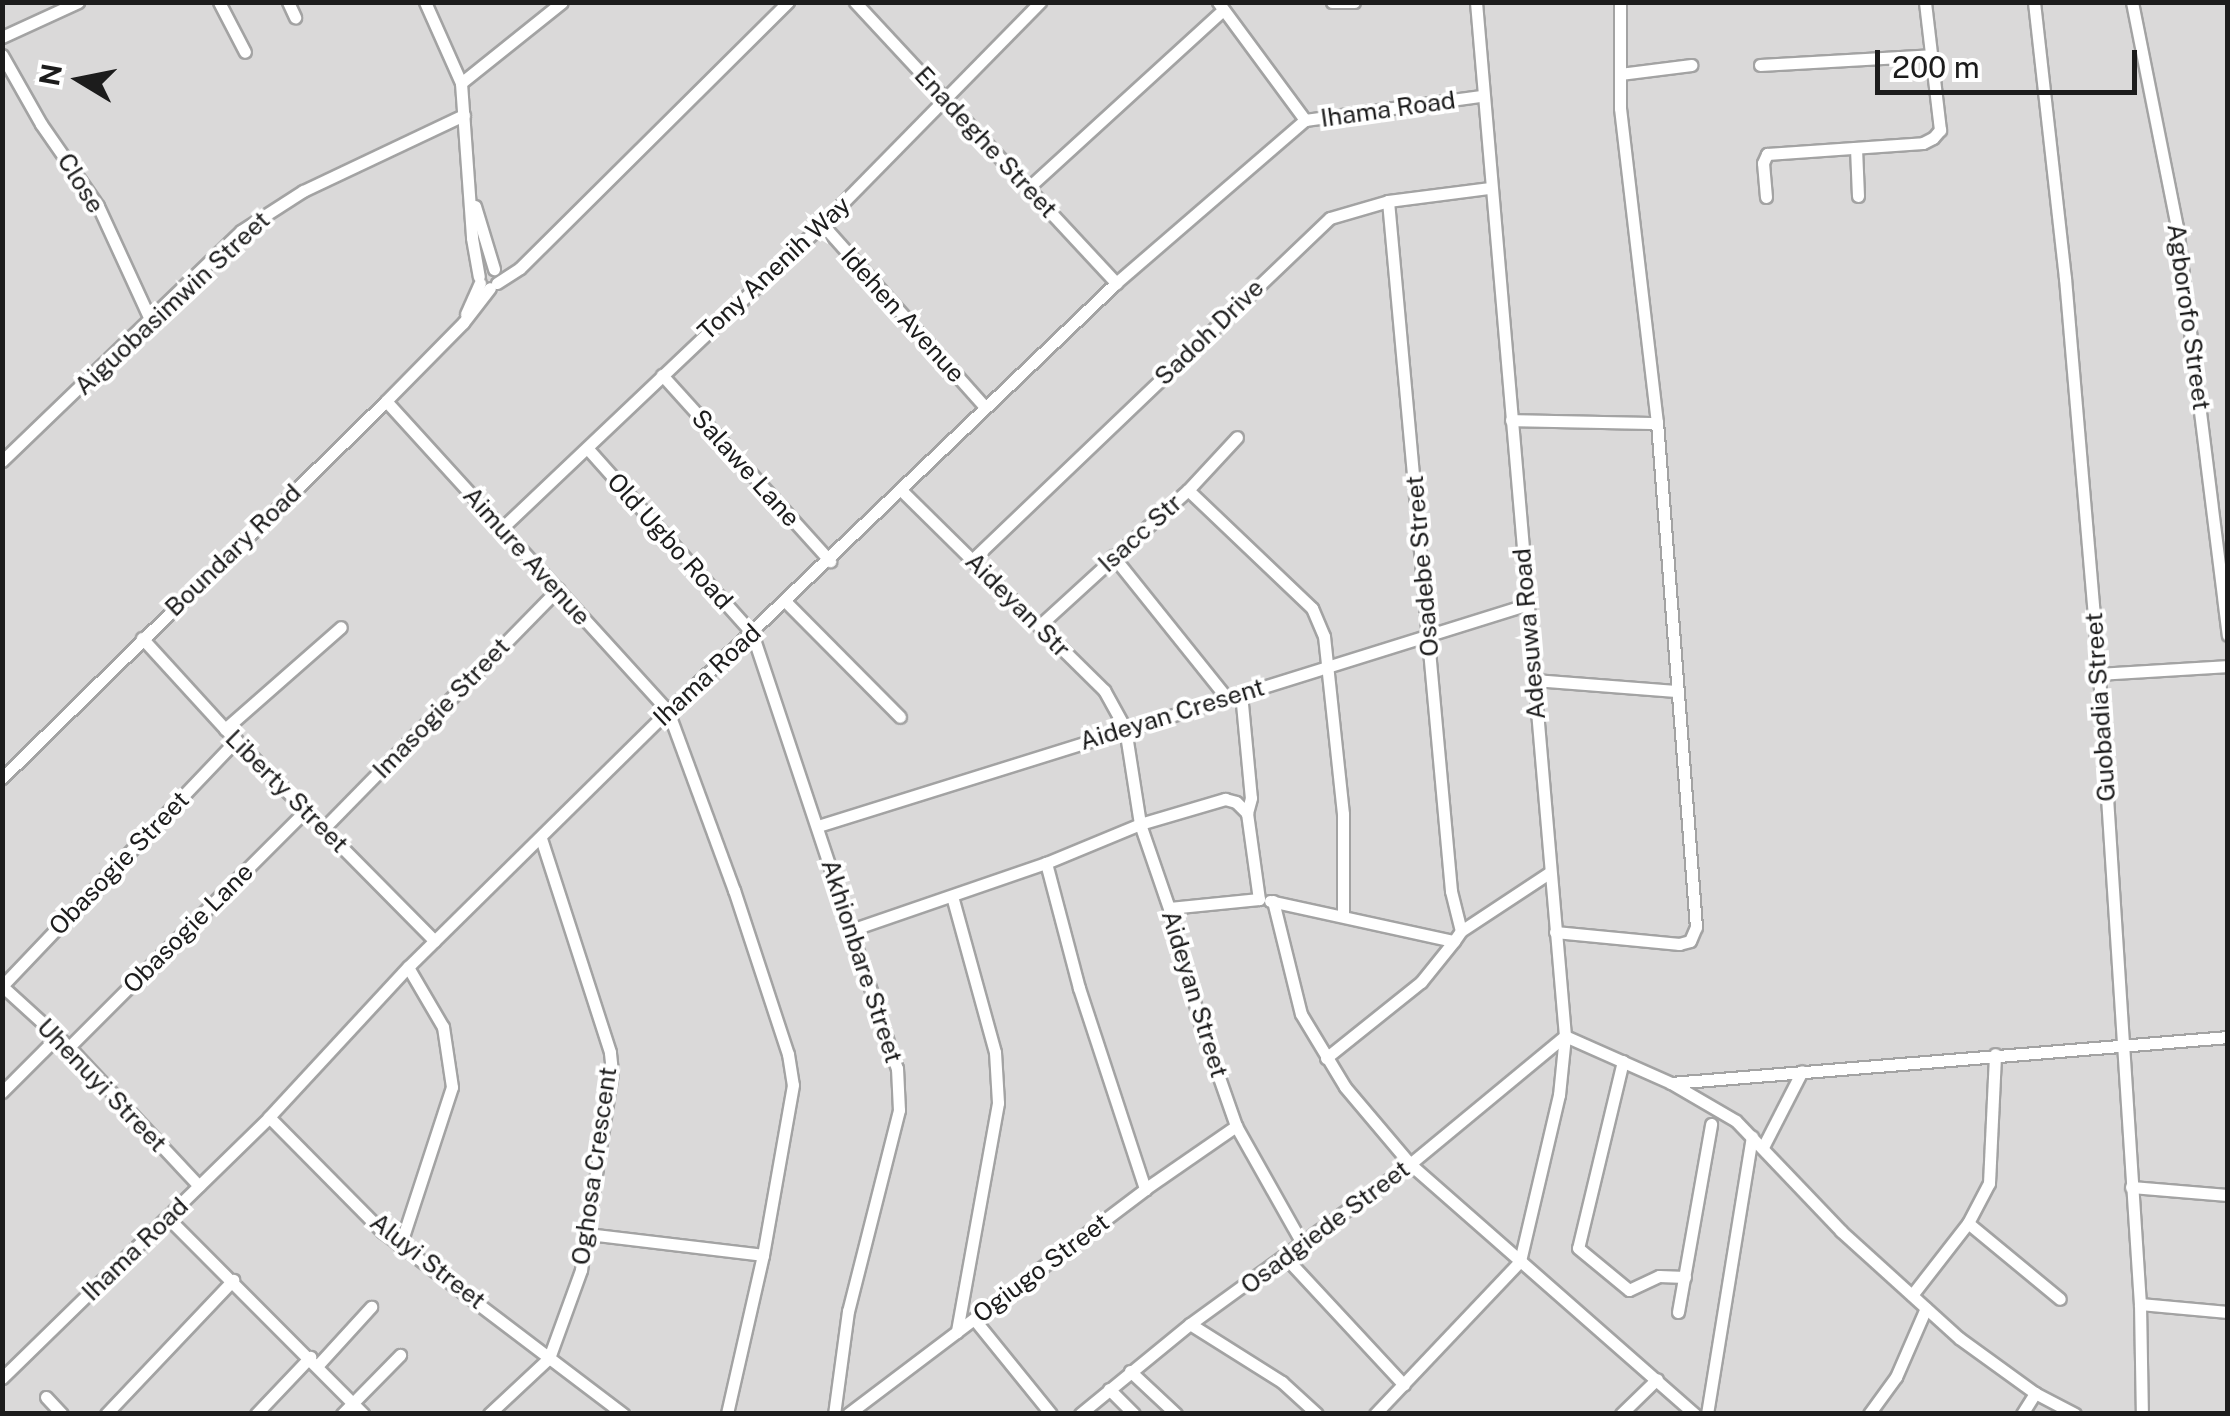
<!DOCTYPE html>
<html>
<head>
<meta charset="utf-8">
<style>
	body { margin:0 }
	#map { position:relative; width:2230px; height:1416px; overflow:hidden; background:#eee9e2; font-family:"Public Sans",sans-serif }
	div>[style] { position:absolute }
	.residential>* { inset:0; background:#dad9d9; transform-origin:0 0 }
	.roads { filter:drop-shadow(2px 0 #a3a3a3) drop-shadow(-2px 0 #a3a3a3) drop-shadow(0 2px #a3a3a3) drop-shadow(0 -2px #a3a3a3) }
	.minor>* { height:11px; margin:-5.5px; padding:0 5.5px; transform-origin:5.5px; border-radius:5.5px; background:#fff }
	span { translate:-50% -50%; white-space:nowrap; text-align:center; line-height:1.15; -webkit-text-stroke:8px #fff; paint-order:stroke }
	.street-label { font-size:25px; color:#1c1c1c }
	.frame { position:absolute; inset:0; border:5px solid #1c1c1c; pointer-events:none }
	.north { position:absolute; left:30px; top:30px; width:100px; height:100px; -webkit-text-stroke:8px #fff; paint-order:stroke; rotate:280deg; font-size:28px; font-weight:700; line-height:40px; text-align:center; color:#1c1c1c }
	.north::after { content:''; display:block; margin:auto; width:35px; height:45px; background:#1c1c1c; clip-path:polygon(50% 0,100% 100%,50% 72%,0 100%) }
	.scale { position:absolute; left:1875px; top:50px; width:262px; height:45px; box-sizing:border-box; border:5px solid #1c1c1c; border-top:0; padding-left:12px; font-size:30px; line-height:35px; white-space:nowrap; color:#1c1c1c; -webkit-text-stroke:8px #fff; paint-order:stroke }
</style>
</head>
<body>
<div id="map">
	<div class="residential">
		<div style="left:3px;top:3px;width:2224px;height:1410px"></div>
	</div>
	<div class="roads">
		<div class="minor">
			<div style="left:219px;top:2px;width:56px;rotate:62.5deg"></div>
			<div style="left:288px;top:2px;width:17px;rotate:65deg"></div>
			<div style="left:425px;top:2px;width:89px;rotate:66deg"></div>
			<div style="left:461px;top:83px;width:155px;rotate:85.9deg"></div>
			<div style="left:472px;top:238px;width:39px;rotate:80deg"></div>
			<div style="left:855px;top:2px;width:384px;rotate:47.1deg"></div>
			<div style="left:1218px;top:2px;width:147px;rotate:53.6deg"></div>
			<div style="left:1332px;top:2px;width:22px"></div>
			<div style="left:2034px;top:2px;width:278px;rotate:83.6deg"></div>
			<div style="left:2065px;top:278px;width:397px;rotate:85.1deg"></div>
			<div style="left:2099px;top:674px;width:631px;rotate:86.28deg"></div>
			<div style="left:2140px;top:1304px;width:110px;rotate:89deg"></div>
			<div style="left:2132px;top:2px;width:229px;rotate:78.7deg"></div>
			<div style="left:2177px;top:227px;width:411px;rotate:82.9deg"></div>
			<div style="left:2px;top:37px;width:84px;rotate:-24.7deg"></div>
			<div style="left:2px;top:55px;width:79px;rotate:60.5deg"></div>
			<div style="left:41px;top:124px;width:100px;rotate:55.2deg"></div>
			<div style="left:98px;top:206px;width:122px;rotate:65.3deg"></div>
			<div style="left:1760px;top:65px;width:171px;rotate:-3.3deg"></div>
			<div style="left:1620px;top:74px;width:72px;rotate:-7.2deg"></div>
			<div style="left:461px;top:83px;width:129px;rotate:-38.7deg"></div>
			<div style="left:1856px;top:148px;width:48px;rotate:87.6deg"></div>
			<div style="left:1028px;top:188px;width:264px;rotate:-42.4deg"></div>
			<div style="left:1766px;top:197px;width:34px;rotate:-95deg"></div>
			<div style="left:1763px;top:163px;width:10px;rotate:-66deg"></div>
			<div style="left:1767px;top:154px;width:156px;rotate:-4deg"></div>
			<div style="left:1923px;top:143px;width:11px;rotate:-27deg"></div>
			<div style="left:1933px;top:138px;width:11px;rotate:-49deg"></div>
			<div style="left:1940px;top:130px;width:129px;rotate:-96.7deg"></div>
			<div style="left:1388px;top:201px;width:693px;rotate:84.78deg"></div>
			<div style="left:1451px;top:891px;width:41px;rotate:76deg"></div>
			<div style="left:475px;top:206px;width:66px;rotate:73.2deg"></div>
			<div style="left:822px;top:224px;width:244px;rotate:48.3deg"></div>
			<div style="left:497px;top:283px;width:27px;rotate:-33deg"></div>
			<div style="left:520px;top:268px;width:378px;rotate:-44.8deg"></div>
			<div style="left:466px;top:314px;width:34px;rotate:-66deg"></div>
			<div style="left:662px;top:375px;width:251px;rotate:47.9deg"></div>
			<div style="left:386px;top:401px;width:419px;rotate:47.7deg"></div>
			<div style="left:668px;top:711px;width:191px;rotate:69.8deg"></div>
			<div style="left:734px;top:890px;width:173px;rotate:71.8deg"></div>
			<div style="left:788px;top:1054px;width:31px;rotate:81deg"></div>
			<div style="left:793px;top:1085px;width:173px;rotate:100deg"></div>
			<div style="left:763px;top:1255px;width:163px;rotate:102.8deg"></div>
			<div style="left:1511px;top:420px;width:146px;rotate:1.2deg"></div>
			<div style="left:588px;top:449px;width:246px;rotate:48.3deg"></div>
			<div style="left:752px;top:633px;width:459px;rotate:71.6deg"></div>
			<div style="left:897px;top:1068px;width:42px;rotate:87.3deg"></div>
			<div style="left:899px;top:1110px;width:207px;rotate:104.2deg"></div>
			<div style="left:848px;top:1311px;width:104px;rotate:97.7deg"></div>
			<div style="left:2px;top:461px;width:332px;rotate:-43.9deg"></div>
			<div style="left:241px;top:231px;width:74px;rotate:-32.8deg"></div>
			<div style="left:303px;top:191px;width:178px;rotate:-25.3deg"></div>
			<div style="left:1188px;top:490px;width:171px;rotate:43.6deg"></div>
			<div style="left:1312px;top:608px;width:30px;rotate:67deg"></div>
			<div style="left:1324px;top:636px;width:179px;rotate:83.9deg"></div>
			<div style="left:1343px;top:814px;width:99px;rotate:90deg"></div>
			<div style="left:902px;top:491px;width:284px;rotate:44.6deg"></div>
			<div style="left:1104px;top:690px;width:43px;rotate:61.1deg"></div>
			<div style="left:1125px;top:728px;width:97px;rotate:81.1deg"></div>
			<div style="left:1140px;top:824px;width:89px;rotate:71deg"></div>
			<div style="left:1169px;top:908px;width:119px;rotate:74.9deg"></div>
			<div style="left:1200px;top:1023px;width:109px;rotate:70.7deg"></div>
			<div style="left:1236px;top:1126px;width:137px;rotate:60.6deg"></div>
			<div style="left:502px;top:528px;width:441px;rotate:-43.5deg"></div>
			<div style="left:822px;top:224px;width:311px;rotate:-45.5deg"></div>
			<div style="left:1113px;top:556px;width:181px;rotate:51.3deg"></div>
			<div style="left:972px;top:560px;width:495px;rotate:-43.7deg"></div>
			<div style="left:1330px;top:218px;width:60px;rotate:-16.3deg"></div>
			<div style="left:1388px;top:201px;width:103px;rotate:-7.3deg"></div>
			<div style="left:785px;top:601px;width:163px;rotate:45.2deg"></div>
			<div style="left:1040px;top:625px;width:200px;rotate:-42.4deg"></div>
			<div style="left:1188px;top:490px;width:72px;rotate:-47.2deg"></div>
			<div style="left:142px;top:638px;width:123px;rotate:47.6deg"></div>
			<div style="left:225px;top:729px;width:298px;rotate:45.3deg"></div>
			<div style="left:2099px;top:674px;width:129px;rotate:-3.5deg"></div>
			<div style="left:1533px;top:680px;width:144px;rotate:4.4deg"></div>
			<div style="left:1241px;top:693px;width:105px;rotate:84.6deg"></div>
			<div style="left:1251px;top:798px;width:16px;rotate:105deg"></div>
			<div style="left:225px;top:729px;width:154px;rotate:-41.3deg"></div>
			<div style="left:2px;top:778px;width:538px;rotate:-44.47deg"></div>
			<div style="left:386px;top:401px;width:110px;rotate:-45.4deg"></div>
			<div style="left:463px;top:323px;width:44px;rotate:-52.4deg"></div>
			<div style="left:818px;top:826px;width:742px;rotate:-17.34deg"></div>
			<div style="left:325px;top:827px;width:333px;rotate:-45.6deg"></div>
			<div style="left:1046px;top:863px;width:129px;rotate:75.2deg"></div>
			<div style="left:1079px;top:988px;width:212px;rotate:71.8deg"></div>
			<div style="left:952px;top:896px;width:162px;rotate:74.6deg"></div>
			<div style="left:995px;top:1052px;width:51px;rotate:86.6deg"></div>
			<div style="left:998px;top:1103px;width:233px;rotate:100.2deg"></div>
			<div style="left:1270px;top:901px;width:188px;rotate:12.3deg"></div>
			<div style="left:1454px;top:941px;width:12px;rotate:-55deg"></div>
			<div style="left:1461px;top:931px;width:105px;rotate:-33.4deg"></div>
			<div style="left:1273px;top:901px;width:116px;rotate:76.1deg"></div>
			<div style="left:1301px;top:1014px;width:85px;rotate:58.9deg"></div>
			<div style="left:1345px;top:1087px;width:101px;rotate:49.8deg"></div>
			<div style="left:1410px;top:1164px;width:379px;rotate:41.3deg"></div>
			<div style="left:854px;top:929px;width:203px;rotate:-19deg"></div>
			<div style="left:1046px;top:863px;width:102px;rotate:-22.5deg"></div>
			<div style="left:1140px;top:824px;width:89px;rotate:-16.4deg"></div>
			<div style="left:1225px;top:799px;width:11px;rotate:15deg"></div>
			<div style="left:1236px;top:802px;width:16px;rotate:45deg"></div>
			<div style="left:1247px;top:813px;width:87px;rotate:82.1deg"></div>
			<div style="left:1259px;top:899px;width:90px;rotate:174.3deg"></div>
			<div style="left:1555px;top:932px;width:125px;rotate:5.5deg"></div>
			<div style="left:1679px;top:944px;width:11px;rotate:-15deg"></div>
			<div style="left:1690px;top:941px;width:15px;rotate:-67deg"></div>
			<div style="left:1696px;top:927px;width:506px;rotate:-94.42deg"></div>
			<div style="left:1657px;top:423px;width:317px;rotate:-96.7deg"></div>
			<div style="left:1620px;top:108px;width:106px;rotate:-90deg"></div>
			<div style="left:2px;top:986px;width:340px;rotate:-46.4deg"></div>
			<div style="left:2px;top:986px;width:91px;rotate:42.3deg"></div>
			<div style="left:69px;top:1047px;width:190px;rotate:46.9deg"></div>
			<div style="left:1565px;top:1036px;width:116px;rotate:23.9deg"></div>
			<div style="left:1671px;top:1083px;width:75px;rotate:30.3deg"></div>
			<div style="left:1736px;top:1121px;width:152px;rotate:46.3deg"></div>
			<div style="left:1841px;top:1231px;width:159px;rotate:42.2deg"></div>
			<div style="left:1959px;top:1338px;width:94px;rotate:35.9deg"></div>
			<div style="left:2035px;top:1393px;width:45px;rotate:27.7deg"></div>
			<div style="left:69px;top:1047px;width:337px;rotate:-45deg"></div>
			<div style="left:1326px;top:1058px;width:122px;rotate:-38.7deg"></div>
			<div style="left:1421px;top:982px;width:53px;rotate:-51.2deg"></div>
			<div style="left:1623px;top:1061px;width:192px;rotate:103.5deg"></div>
			<div style="left:1578px;top:1248px;width:66px;rotate:39.5deg"></div>
			<div style="left:1629px;top:1290px;width:33px;rotate:-25deg"></div>
			<div style="left:1659px;top:1276px;width:26px;rotate:2deg"></div>
			<div style="left:1671px;top:1083px;width:559px;rotate:-4.72deg"></div>
			<div style="left:2px;top:1092px;width:79px;rotate:-45deg"></div>
			<div style="left:269px;top:1117px;width:161px;rotate:45.3deg"></div>
			<div style="left:382px;top:1231px;width:303px;rotate:37.2deg"></div>
			<div style="left:1763px;top:1147px;width:85px;rotate:-62.8deg"></div>
			<div style="left:2131px;top:1187px;width:97px;rotate:4.7deg"></div>
			<div style="left:167px;top:1217px;width:278px;rotate:45.1deg"></div>
			<div style="left:1968px;top:1223px;width:119px;rotate:39.6deg"></div>
			<div style="left:588px;top:1234px;width:176px;rotate:6.8deg"></div>
			<div style="left:400px;top:1246px;width:167px;rotate:-71.9deg"></div>
			<div style="left:452px;top:1087px;width:61px;rotate:-98.5deg"></div>
			<div style="left:443px;top:1027px;width:69px;rotate:-120.3deg"></div>
			<div style="left:1286px;top:1258px;width:173px;rotate:47.1deg"></div>
			<div style="left:1912px;top:1295px;width:91px;rotate:-52.1deg"></div>
			<div style="left:1968px;top:1223px;width:45px;rotate:-62.3deg"></div>
			<div style="left:1989px;top:1183px;width:129px;rotate:-87.3deg"></div>
			<div style="left:2140px;top:1304px;width:88px;rotate:5.2deg"></div>
			<div style="left:1678px;top:1312px;width:191px;rotate:-80deg"></div>
			<div style="left:974px;top:1319px;width:122px;rotate:51deg"></div>
			<div style="left:1190px;top:1324px;width:109px;rotate:32.2deg"></div>
			<div style="left:1282px;top:1382px;width:47px;rotate:42.4deg"></div>
			<div style="left:318px;top:1365px;width:79px;rotate:-47.6deg"></div>
			<div style="left:1130px;top:1371px;width:63px;rotate:43.1deg"></div>
			<div style="left:2px;top:1378px;width:373px;rotate:-44.3deg"></div>
			<div style="left:269px;top:1117px;width:205px;rotate:-47.2deg"></div>
			<div style="left:408px;top:967px;width:365px;rotate:-44.6deg"></div>
			<div style="left:668px;top:711px;width:620px;rotate:-43.69deg"></div>
			<div style="left:1116px;top:283px;width:250px;rotate:-40.8deg"></div>
			<div style="left:1305px;top:120px;width:178px;rotate:-7.8deg"></div>
			<div style="left:1109px;top:1389px;width:35px;rotate:45deg"></div>
			<div style="left:46px;top:1397px;width:23px;rotate:47deg"></div>
			<div style="left:106px;top:1414px;width:185px;rotate:-46.5deg"></div>
			<div style="left:256px;top:1414px;width:79px;rotate:-46.5deg"></div>
			<div style="left:342px;top:1414px;width:83px;rotate:-45.5deg"></div>
			<div style="left:489px;top:1414px;width:82px;rotate:-43deg"></div>
			<div style="left:549px;top:1358px;width:94px;rotate:-70deg"></div>
			<div style="left:581px;top:1270px;width:200px;rotate:-81.1deg"></div>
			<div style="left:612px;top:1072px;width:20px;rotate:-96deg"></div>
			<div style="left:610px;top:1052px;width:225px;rotate:-107.9deg"></div>
			<div style="left:848px;top:1414px;width:373px;rotate:-37.1deg"></div>
			<div style="left:1145px;top:1189px;width:111px;rotate:-34.7deg"></div>
			<div style="left:1080px;top:1414px;width:142px;rotate:-39.3deg"></div>
			<div style="left:1190px;top:1324px;width:272px;rotate:-36deg"></div>
			<div style="left:1410px;top:1164px;width:201px;rotate:-39.6deg"></div>
			<div style="left:1375px;top:1414px;width:211px;rotate:-46.5deg"></div>
			<div style="left:1520px;top:1261px;width:171px;rotate:-76.8deg"></div>
			<div style="left:1559px;top:1095px;width:59px;rotate:-84.2deg"></div>
			<div style="left:1565px;top:1036px;width:1038px;rotate:-94.92deg"></div>
			<div style="left:1621px;top:1414px;width:50px;rotate:-44.2deg"></div>
			<div style="left:1707px;top:1414px;width:281px;rotate:-80.8deg"></div>
			<div style="left:1869px;top:1414px;width:46px;rotate:-53.9deg"></div>
			<div style="left:1896px;top:1377px;width:75px;rotate:-66.5deg"></div>
			<div style="left:2022px;top:1414px;width:25px;rotate:-58deg"></div>
		</div>
	</div>
	<div class="street-label">
		<span style="left:1388px;top:109px;rotate:-8deg">Ihama Road</span>
		<span style="left:986px;top:142px;rotate:47deg">Enadeghe Street</span>
		<span style="left:81px;top:183px;rotate:58deg">Close</span>
		<span style="left:774px;top:268px;rotate:-43deg">Tony Anenih Way</span>
		<span style="left:172px;top:303px;rotate:-43deg">Aiguobasimwin Street</span>
		<span style="left:903px;top:315px;rotate:48deg">Idehen Avenue</span>
		<span style="left:2189px;top:317px;rotate:82deg">Agborofo Street</span>
		<span style="left:1209px;top:332px;rotate:-44deg">Sadoh Drive</span>
		<span style="left:746px;top:468px;rotate:48deg">Salawe Lane</span>
		<span style="left:1140px;top:533px;rotate:-42deg">Isacc Str</span>
		<span style="left:670px;top:541px;rotate:48deg">Old Ugbo Road</span>
		<span style="left:233px;top:550px;rotate:-44deg">Boundary Road</span>
		<span style="left:527px;top:556px;rotate:48deg">Aimure Avenue</span>
		<span style="left:1422px;top:566px;rotate:-95deg">Osadebe Street</span>
		<span style="left:1018px;top:605px;rotate:45deg">Aideyan Str</span>
		<span style="left:1529px;top:634px;rotate:-95deg">Adesuwa Road</span>
		<span style="left:707px;top:675px;rotate:-43deg">Ihama Road</span>
		<span style="left:2100px;top:707px;rotate:-94deg">Guobadia Street</span>
		<span style="left:441px;top:708px;rotate:-46deg">Imasogie Street</span>
		<span style="left:1172px;top:714px;rotate:-17deg">Aideyan Cresent</span>
		<span style="left:287px;top:791px;rotate:45deg">Liberty Street</span>
		<span style="left:119px;top:863px;rotate:-46deg">Obasogie Street</span>
		<span style="left:188px;top:928px;rotate:-45deg">Obasogie Lane</span>
		<span style="left:862px;top:961px;rotate:72deg">Akhionbare Street</span>
		<span style="left:1195px;top:994px;rotate:73deg">Aideyan Street</span>
		<span style="left:102px;top:1085px;rotate:46deg">Uhenuyi Street</span>
		<span style="left:594px;top:1166px;rotate:-82deg">Oghosa Crescent</span>
		<span style="left:1325px;top:1227px;rotate:-37deg">Osadgiede Street</span>
		<span style="left:135px;top:1249px;rotate:-44deg">Ihama Road</span>
		<span style="left:428px;top:1261px;rotate:38deg">Aluyi Street</span>
		<span style="left:1041px;top:1268px;rotate:-37deg">Ogiugo Street</span>
	</div>
	<div class="frame"></div>
	<div class="north">N</div>
	<div class="scale">200 m</div>
</div>
</body>
</html>
